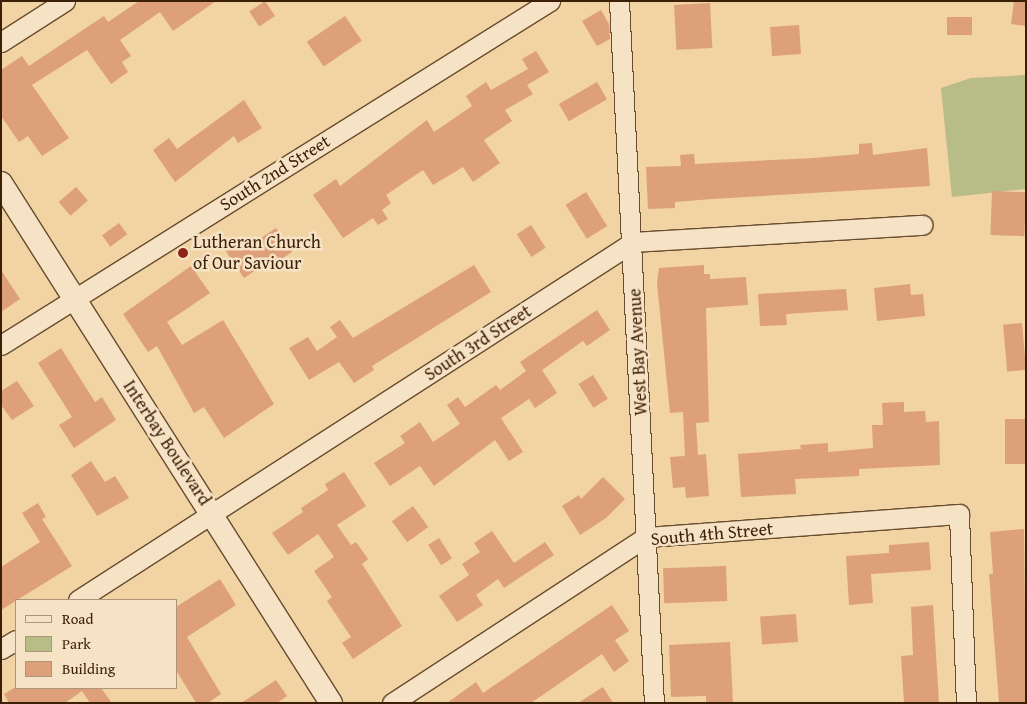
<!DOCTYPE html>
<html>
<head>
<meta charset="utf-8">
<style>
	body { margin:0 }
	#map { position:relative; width:1027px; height:704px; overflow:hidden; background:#f1d3a4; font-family:"Gentium Book Plus",serif }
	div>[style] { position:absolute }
	.green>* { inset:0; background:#b8bc87 }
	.building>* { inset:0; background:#dea07a; transform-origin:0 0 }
	.roads { filter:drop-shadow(1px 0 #684c2e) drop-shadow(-1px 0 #684c2e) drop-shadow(0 1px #684c2e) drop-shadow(0 -1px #684c2e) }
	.minor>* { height:19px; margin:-9.5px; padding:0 9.5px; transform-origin:9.5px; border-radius:9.5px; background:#f6e2c4 }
	.tertiary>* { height:22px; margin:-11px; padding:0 11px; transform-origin:11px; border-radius:11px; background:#f6e2c4 }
	.dots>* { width:14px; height:14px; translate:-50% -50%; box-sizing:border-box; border:2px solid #f6e2c4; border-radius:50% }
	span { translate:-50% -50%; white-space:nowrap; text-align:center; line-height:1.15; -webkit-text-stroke:5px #f6e2c4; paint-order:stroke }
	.street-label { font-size:18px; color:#3b1f06 }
	.poi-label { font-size:18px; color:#3b1f06 }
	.left { translate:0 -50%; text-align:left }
	.frame { position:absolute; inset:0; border:2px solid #3b1f06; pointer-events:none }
	.legend { position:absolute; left:15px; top:599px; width:162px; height:90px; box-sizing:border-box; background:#f6e2c4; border:1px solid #ab9478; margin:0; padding:6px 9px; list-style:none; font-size:15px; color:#3b1f06 }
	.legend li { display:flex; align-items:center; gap:10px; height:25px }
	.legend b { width:25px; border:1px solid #ab9478 }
</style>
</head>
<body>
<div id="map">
	<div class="green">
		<div style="clip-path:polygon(1026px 75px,1026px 189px,952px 197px,941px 88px,971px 78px)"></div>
	</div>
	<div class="building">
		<div style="clip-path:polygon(139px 1px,216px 1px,173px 31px,160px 12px,120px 40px,131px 56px,122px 62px,128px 72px,111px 84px,87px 50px,32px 85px,69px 138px,42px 156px,28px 136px,19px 142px,1px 116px,1px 70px,22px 56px,29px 66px,104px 16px,108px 22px)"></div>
		<div style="left:265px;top:1px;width:18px;height:19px;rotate:56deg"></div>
		<div style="clip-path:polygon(1014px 1px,1026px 1px,1026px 26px,1011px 24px)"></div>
		<div style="left:710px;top:3px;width:45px;height:36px;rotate:87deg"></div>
		<div style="clip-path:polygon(601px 10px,609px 24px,610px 39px,597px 46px,582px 21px)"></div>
		<div style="left:345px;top:16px;width:30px;height:46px;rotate:56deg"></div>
		<div style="left:947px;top:17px;width:25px;height:18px"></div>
		<div style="left:799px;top:25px;width:29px;height:29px;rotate:86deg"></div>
		<div style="clip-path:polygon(536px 51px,549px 72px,527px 85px,533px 94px,505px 110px,512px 121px,484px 140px,500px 163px,473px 182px,463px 167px,433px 185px,423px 170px,386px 195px,391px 203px,382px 210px,388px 219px,378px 225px,373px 218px,343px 238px,313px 195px,336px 179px,340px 186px,427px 120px,434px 132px,472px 106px,466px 96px,486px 82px,491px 90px,528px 69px,522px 59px)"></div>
		<div style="left:597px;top:82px;width:20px;height:44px;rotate:60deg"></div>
		<div style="clip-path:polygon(244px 100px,262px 128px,238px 143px,234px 136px,175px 182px,153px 150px,169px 138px,177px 149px)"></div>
		<div style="clip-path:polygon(872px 143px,873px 155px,927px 148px,930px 186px,712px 199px,675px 202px,675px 208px,648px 209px,646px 167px,681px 166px,680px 155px,694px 154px,695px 164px,814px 158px,859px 154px,859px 144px)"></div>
		<div style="left:76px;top:187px;width:18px;height:23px;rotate:49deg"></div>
		<div style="left:992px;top:191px;width:34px;height:44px;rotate:2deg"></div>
		<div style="left:586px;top:192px;width:40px;height:24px;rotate:58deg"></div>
		<div style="left:119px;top:223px;width:14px;height:21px;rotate:54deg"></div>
		<div style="left:531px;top:225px;width:27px;height:17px;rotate:57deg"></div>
		<div style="clip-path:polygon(276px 228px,292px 252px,280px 260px,277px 256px,244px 278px,225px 250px,241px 238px,247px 247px)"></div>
		<div style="clip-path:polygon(474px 265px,491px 292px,372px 366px,374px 370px,354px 383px,339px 362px,309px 380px,289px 348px,308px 337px,317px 351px,337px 337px,330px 327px,340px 320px,353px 338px)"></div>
		<div style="clip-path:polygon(704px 265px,704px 274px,710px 274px,710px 279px,746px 277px,748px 305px,706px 308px,709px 422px,696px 423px,698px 455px,706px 454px,709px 496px,686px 498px,685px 487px,673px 488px,670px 457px,685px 456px,683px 412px,670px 413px,657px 283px,659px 268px)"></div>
		<div style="clip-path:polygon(191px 266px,210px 293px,167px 322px,182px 345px,223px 320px,274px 404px,224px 438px,204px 407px,194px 413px,157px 346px,148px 352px,123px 314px)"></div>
		<div style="clip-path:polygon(1px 270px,20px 299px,1px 312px)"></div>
		<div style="clip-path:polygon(910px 284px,911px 295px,923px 294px,925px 316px,877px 321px,874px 288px)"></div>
		<div style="clip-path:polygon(846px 289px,848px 310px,786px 314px,787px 325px,760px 326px,758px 294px)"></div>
		<div style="clip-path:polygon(597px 310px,610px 330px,587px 346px,583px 341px,542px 370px,557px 393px,535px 408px,529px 399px,501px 418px,523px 452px,509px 461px,495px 440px,434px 486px,420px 466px,390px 486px,374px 463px,405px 443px,400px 436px,420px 422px,433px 442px,460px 424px,447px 405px,458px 397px,465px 407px,496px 385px,500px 390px,526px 371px,520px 362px)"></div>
		<div style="left:1022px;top:323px;width:47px;height:19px;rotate:85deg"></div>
		<div style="clip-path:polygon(61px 348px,95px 402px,102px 397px,116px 420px,74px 448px,59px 425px,72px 417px,38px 363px)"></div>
		<div style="left:593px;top:375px;width:28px;height:17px;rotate:58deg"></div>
		<div style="clip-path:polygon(17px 381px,34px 406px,12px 420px,1px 405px,1px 391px)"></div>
		<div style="clip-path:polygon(904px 402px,904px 412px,925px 411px,926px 422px,939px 421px,940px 465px,859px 469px,859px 476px,795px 479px,796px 494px,741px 497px,738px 454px,801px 449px,800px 445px,828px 443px,828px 452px,873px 448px,872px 425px,883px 425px,882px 403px)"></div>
		<div style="left:1026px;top:419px;width:45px;height:21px;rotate:90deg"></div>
		<div style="clip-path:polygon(91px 461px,105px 482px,115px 476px,129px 498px,97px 516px,71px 475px)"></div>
		<div style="clip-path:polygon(344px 472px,366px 506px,337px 525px,351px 545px,356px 542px,368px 559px,362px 564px,402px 626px,353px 659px,342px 643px,351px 637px,327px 601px,332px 597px,314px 571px,334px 557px,318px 534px,288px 555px,272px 533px,303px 512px,301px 508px,328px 490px,325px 484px)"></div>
		<div style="clip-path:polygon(603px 477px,625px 499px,606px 518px,580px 535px,562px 506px,579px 495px,581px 499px)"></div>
		<div style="clip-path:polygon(38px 503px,46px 517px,42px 519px,72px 566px,1px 610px,1px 567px,40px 542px,22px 513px)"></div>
		<div style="left:413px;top:506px;width:26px;height:26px;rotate:54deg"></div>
		<div style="clip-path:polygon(1024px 529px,1026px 703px,999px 703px,989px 574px,993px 574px,990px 532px)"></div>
		<div style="clip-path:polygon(492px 531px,514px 563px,545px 542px,554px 555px,504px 588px,498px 579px,476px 595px,483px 605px,457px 622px,439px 596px,469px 575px,462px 564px,480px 552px,474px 543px)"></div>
		<div style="left:439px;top:538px;width:24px;height:13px;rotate:57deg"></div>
		<div style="clip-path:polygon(929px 542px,931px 570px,871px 574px,873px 603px,849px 605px,846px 556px,889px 553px,889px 545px)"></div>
		<div style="left:726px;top:566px;width:35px;height:63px;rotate:88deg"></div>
		<div style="clip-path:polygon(220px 579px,236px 605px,187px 637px,221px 694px,208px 703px,196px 703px,176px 670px,176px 607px)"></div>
		<div style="clip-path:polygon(612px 605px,629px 631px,615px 640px,629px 661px,614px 672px,602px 654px,531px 703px,447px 703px,476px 682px,483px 693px)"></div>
		<div style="clip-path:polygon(933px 605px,939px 703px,904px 703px,901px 656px,913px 655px,911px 607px)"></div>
		<div style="left:796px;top:614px;width:28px;height:36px;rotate:86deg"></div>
		<div style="clip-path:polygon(730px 642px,733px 703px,706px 703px,706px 696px,671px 697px,669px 645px)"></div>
		<div style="clip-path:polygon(276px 680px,287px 696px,277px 703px,241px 703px)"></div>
		<div style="clip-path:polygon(603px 687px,613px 703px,578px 703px)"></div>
		<div style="clip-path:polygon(14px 688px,101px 688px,112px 703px,90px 703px,82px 691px,65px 703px,9px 703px,4px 694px)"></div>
	</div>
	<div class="roads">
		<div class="minor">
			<div style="left:619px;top:1px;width:703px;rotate:87.15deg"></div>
			<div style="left:1px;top:42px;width:76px;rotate:-32.6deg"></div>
			<div style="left:1px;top:345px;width:648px;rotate:-32.07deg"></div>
			<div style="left:78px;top:600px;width:660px;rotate:-32.82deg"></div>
			<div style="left:633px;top:242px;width:290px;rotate:-3.4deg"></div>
			<div style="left:1px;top:649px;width:17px;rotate:-31deg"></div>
			<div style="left:392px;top:703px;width:303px;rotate:-33.2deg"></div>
			<div style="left:646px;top:537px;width:314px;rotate:-4.2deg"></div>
			<div style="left:959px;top:514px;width:189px;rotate:87.9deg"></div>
		</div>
		<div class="tertiary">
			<div style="left:1px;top:183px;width:616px;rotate:57.6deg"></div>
		</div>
	</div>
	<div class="dots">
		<div style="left:183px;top:253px;background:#8f2418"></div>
	</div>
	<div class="street-label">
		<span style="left:275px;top:173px;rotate:-32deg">South 2nd Street</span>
		<span style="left:478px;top:343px;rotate:-33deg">South 3rd Street</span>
		<span style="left:638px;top:352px;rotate:-93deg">West Bay Avenue</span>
		<span style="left:167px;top:443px;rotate:57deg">Interbay Boulevard</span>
		<span style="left:712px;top:534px;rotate:-5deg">South 4th Street</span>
	</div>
	<div class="poi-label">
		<span class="left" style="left:193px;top:253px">Lutheran Church<br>of Our Saviour</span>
	</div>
	<div class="frame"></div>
	<ul class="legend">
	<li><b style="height:6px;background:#f6e2c4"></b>Road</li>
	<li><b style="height:14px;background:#b8bc87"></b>Park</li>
	<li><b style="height:14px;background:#dea07a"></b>Building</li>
	</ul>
</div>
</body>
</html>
